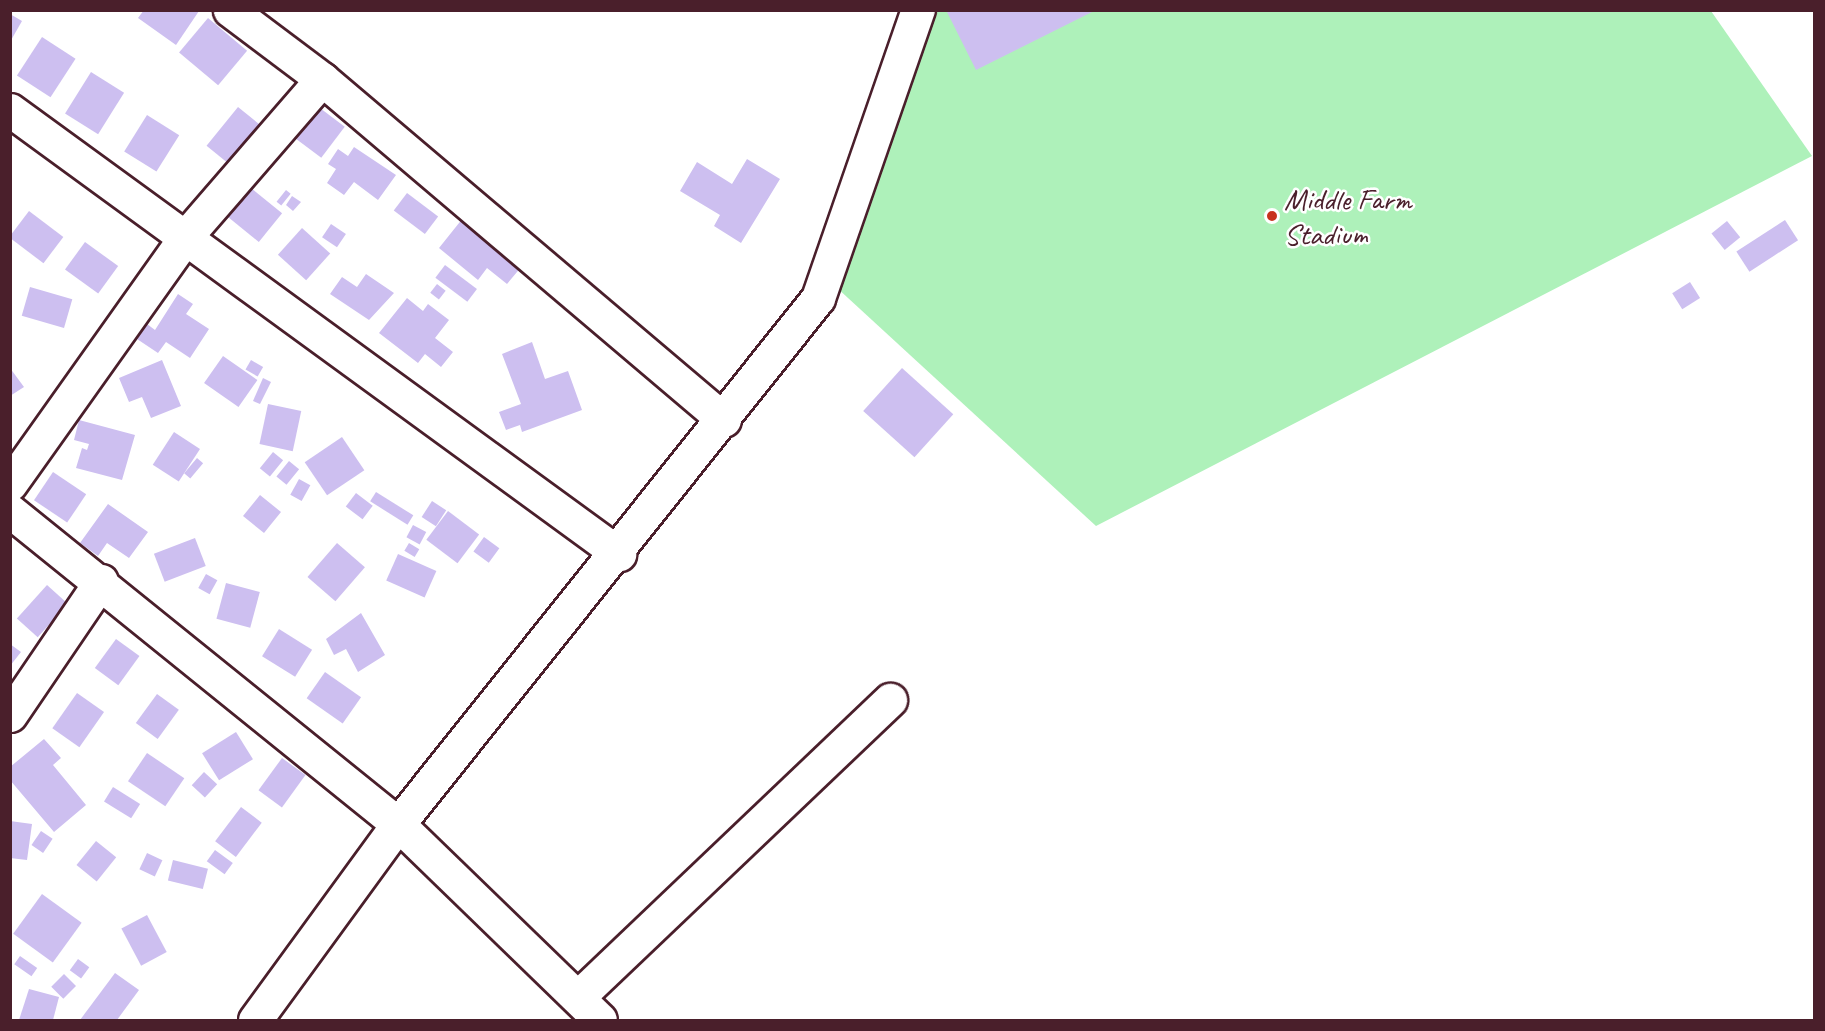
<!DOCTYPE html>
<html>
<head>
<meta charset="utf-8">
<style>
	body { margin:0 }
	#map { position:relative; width:1825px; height:1031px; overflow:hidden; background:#fff; font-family:Caveat,sans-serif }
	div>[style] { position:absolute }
	.green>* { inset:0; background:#aef1ba }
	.building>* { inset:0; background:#cdbff0; transform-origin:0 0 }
	.roads { filter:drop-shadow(2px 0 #4a1f2b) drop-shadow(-2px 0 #4a1f2b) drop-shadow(0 2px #4a1f2b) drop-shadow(0 -2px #4a1f2b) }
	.minor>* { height:33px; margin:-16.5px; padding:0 16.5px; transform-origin:16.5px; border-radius:16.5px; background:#fff }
	.dots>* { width:16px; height:16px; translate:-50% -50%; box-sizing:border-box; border:3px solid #fff; border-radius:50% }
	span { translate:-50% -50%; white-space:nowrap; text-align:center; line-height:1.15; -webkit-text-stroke:5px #fff; paint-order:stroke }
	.poi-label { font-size:30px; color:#4a1f2b }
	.left { translate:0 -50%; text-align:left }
	.frame { position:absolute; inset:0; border:12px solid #4a1f2b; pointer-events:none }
</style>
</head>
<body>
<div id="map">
	<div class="green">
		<div style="clip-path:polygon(926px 11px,1711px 11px,1812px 156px,1096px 526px,823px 275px)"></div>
	</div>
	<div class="building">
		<div style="clip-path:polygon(144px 10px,198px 10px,199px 11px,176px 45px,138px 18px)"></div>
		<div style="clip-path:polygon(946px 10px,1096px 10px,976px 70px)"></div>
		<div style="clip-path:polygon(10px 14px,22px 21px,10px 42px)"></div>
		<div style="left:208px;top:18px;width:51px;height:45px;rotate:40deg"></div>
		<div style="left:42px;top:37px;width:40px;height:46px;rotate:33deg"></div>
		<div style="left:91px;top:72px;width:39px;height:49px;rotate:32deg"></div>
		<div style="left:312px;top:102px;width:41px;height:39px;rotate:37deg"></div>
		<div style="left:238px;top:107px;width:38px;height:50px;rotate:39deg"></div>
		<div style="left:147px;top:115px;width:38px;height:43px;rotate:32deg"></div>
		<div style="clip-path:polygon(354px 147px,396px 175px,378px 200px,354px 182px,344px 195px,327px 183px,336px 169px,328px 164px,338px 149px,348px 156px)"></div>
		<div style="clip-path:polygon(747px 159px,780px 179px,741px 243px,714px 226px,720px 215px,680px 191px,697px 162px,732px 184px)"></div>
		<div style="left:251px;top:188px;width:40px;height:37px;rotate:39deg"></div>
		<div style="left:286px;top:190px;width:6px;height:15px;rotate:39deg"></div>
		<div style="left:407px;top:193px;width:39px;height:22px;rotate:37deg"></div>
		<div style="clip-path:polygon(292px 196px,301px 202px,293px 211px,286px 205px)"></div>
		<div style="left:29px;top:211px;width:43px;height:33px;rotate:37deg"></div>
		<div style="clip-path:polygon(463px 218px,522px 266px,507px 284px,487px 268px,478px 280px,439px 248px)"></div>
		<div style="left:1785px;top:220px;width:24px;height:58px;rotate:57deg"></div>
		<div style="left:1727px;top:221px;width:21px;height:20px;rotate:51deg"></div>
		<div style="left:331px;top:224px;width:18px;height:16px;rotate:34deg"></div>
		<div style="left:302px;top:228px;width:38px;height:36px;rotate:42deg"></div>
		<div style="left:85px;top:242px;width:41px;height:34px;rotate:36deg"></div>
		<div style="left:445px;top:265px;width:40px;height:16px;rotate:37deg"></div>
		<div style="clip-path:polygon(366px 274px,394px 293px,369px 320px,330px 294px,342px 277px,357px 287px)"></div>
		<div style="left:1690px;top:282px;width:19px;height:21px;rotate:58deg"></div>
		<div style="left:437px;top:284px;width:11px;height:11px;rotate:38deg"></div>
		<div style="left:30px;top:287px;width:44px;height:30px;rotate:16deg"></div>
		<div style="clip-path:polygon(178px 294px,193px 304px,186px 314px,209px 329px,190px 358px,166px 342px,158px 353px,137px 339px,147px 324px,155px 330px)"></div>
		<div style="clip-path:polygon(407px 298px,423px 311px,428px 304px,449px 320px,435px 338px,453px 352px,441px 367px,425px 354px,418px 363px,379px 333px)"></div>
		<div style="clip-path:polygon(532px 342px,545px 379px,568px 371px,582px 410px,522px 432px,520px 425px,506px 430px,499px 412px,521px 404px,502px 354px)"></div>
		<div style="left:223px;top:356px;width:42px;height:33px;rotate:35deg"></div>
		<div style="clip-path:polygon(162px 360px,181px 406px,151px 418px,142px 397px,129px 402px,119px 378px)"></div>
		<div style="left:251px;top:360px;width:14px;height:11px;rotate:30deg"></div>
		<div style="clip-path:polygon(10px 368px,24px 387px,10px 396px)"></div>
		<div style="left:902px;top:368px;width:69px;height:58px;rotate:42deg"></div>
		<div style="clip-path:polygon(263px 378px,271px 382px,260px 404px,253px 401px)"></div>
		<div style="left:268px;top:404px;width:34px;height:41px;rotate:12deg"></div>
		<div style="clip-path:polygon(79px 420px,135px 435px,122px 480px,76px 468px,82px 448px,87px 450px,89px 444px,74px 440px)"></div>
		<div style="left:174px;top:432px;width:31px;height:39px;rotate:33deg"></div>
		<div style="left:342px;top:437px;width:40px;height:45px;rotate:56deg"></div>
		<div style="left:273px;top:452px;width:13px;height:21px;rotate:39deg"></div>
		<div style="left:197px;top:458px;width:8px;height:20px;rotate:40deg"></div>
		<div style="left:289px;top:461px;width:13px;height:20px;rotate:39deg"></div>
		<div style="left:53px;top:472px;width:40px;height:34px;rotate:34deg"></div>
		<div style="left:299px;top:479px;width:13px;height:18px;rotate:29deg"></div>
		<div style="left:376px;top:492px;width:44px;height:11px;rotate:32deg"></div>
		<div style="left:356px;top:493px;width:21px;height:17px;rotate:37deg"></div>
		<div style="left:260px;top:495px;width:27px;height:27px;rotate:39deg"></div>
		<div style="left:432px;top:501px;width:17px;height:19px;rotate:33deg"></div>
		<div style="clip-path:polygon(108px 504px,148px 532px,129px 558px,107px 543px,98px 556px,80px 543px)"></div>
		<div style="left:448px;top:511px;width:39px;height:36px;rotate:37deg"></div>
		<div style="left:413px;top:525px;width:15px;height:14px;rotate:28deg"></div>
		<div style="left:484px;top:537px;width:19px;height:18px;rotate:36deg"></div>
		<div style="left:195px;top:538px;width:30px;height:44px;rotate:69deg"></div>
		<div style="left:337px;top:543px;width:37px;height:45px;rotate:41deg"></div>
		<div style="left:409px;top:543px;width:12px;height:9px;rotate:31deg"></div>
		<div style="left:398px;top:554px;width:42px;height:29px;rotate:24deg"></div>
		<div style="left:206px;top:574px;width:13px;height:16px;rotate:29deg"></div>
		<div style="left:226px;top:583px;width:35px;height:37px;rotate:15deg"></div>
		<div style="left:47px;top:585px;width:28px;height:45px;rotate:42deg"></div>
		<div style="clip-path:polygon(361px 613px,385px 655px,358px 672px,346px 649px,334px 655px,326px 639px)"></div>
		<div style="left:279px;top:629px;width:39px;height:32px;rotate:32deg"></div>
		<div style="left:116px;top:639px;width:29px;height:36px;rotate:36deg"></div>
		<div style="clip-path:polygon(10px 644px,21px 652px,10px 666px)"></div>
		<div style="left:325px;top:672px;width:44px;height:32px;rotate:35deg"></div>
		<div style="left:77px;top:693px;width:33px;height:43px;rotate:35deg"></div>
		<div style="left:157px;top:694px;width:27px;height:36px;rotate:36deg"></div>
		<div style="left:236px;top:732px;width:32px;height:40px;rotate:58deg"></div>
		<div style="clip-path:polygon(44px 739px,61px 758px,53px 765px,86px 805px,54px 832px,10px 780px,10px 767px)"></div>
		<div style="left:147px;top:753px;width:45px;height:34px;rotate:34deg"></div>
		<div style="left:282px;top:758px;width:29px;height:40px;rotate:36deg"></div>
		<div style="left:204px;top:772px;width:18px;height:18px;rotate:43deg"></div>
		<div style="left:113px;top:787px;width:32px;height:17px;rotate:32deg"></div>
		<div style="left:241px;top:807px;width:26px;height:43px;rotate:37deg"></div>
		<div style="clip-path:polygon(10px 821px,32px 824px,27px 860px,10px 858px)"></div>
		<div style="left:41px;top:831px;width:14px;height:17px;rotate:34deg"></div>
		<div style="left:96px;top:841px;width:26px;height:31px;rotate:39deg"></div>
		<div style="left:215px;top:850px;width:22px;height:14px;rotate:36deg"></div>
		<div style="left:147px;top:853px;width:17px;height:18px;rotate:25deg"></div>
		<div style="left:173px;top:860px;width:36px;height:21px;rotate:14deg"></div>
		<div style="left:42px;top:894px;width:49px;height:49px;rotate:36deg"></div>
		<div style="left:147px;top:915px;width:42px;height:29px;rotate:62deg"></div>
		<div style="left:20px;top:956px;width:21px;height:10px;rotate:35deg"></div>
		<div style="left:78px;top:959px;width:14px;height:14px;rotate:36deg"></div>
		<div style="clip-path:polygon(115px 973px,139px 990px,117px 1020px,80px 1020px)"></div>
		<div style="left:64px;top:974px;width:17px;height:18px;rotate:45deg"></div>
		<div style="clip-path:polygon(29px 989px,59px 997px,53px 1020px,19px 1020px)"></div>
	</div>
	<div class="roads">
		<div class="minor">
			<div style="left:230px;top:10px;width:115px;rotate:36.9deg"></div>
			<div style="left:322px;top:79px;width:527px;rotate:40.31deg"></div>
			<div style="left:10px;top:110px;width:754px;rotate:36.09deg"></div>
			<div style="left:10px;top:484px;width:305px;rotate:-54.6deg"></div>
			<div style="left:187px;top:235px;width:206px;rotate:-49.1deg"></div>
			<div style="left:10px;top:511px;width:499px;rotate:38.9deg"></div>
			<div style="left:398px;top:824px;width:281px;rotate:44.1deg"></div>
			<div style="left:10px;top:715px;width:162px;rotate:-55.8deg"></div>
			<div style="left:578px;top:997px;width:431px;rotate:-43.6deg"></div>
			<div style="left:255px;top:1020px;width:243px;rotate:-53.9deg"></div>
			<div style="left:398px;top:824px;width:673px;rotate:-51.39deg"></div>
			<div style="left:818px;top:298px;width:305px;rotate:-70.9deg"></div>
		</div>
	</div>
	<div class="dots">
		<div style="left:1272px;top:216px;background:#c8321e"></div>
	</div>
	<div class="poi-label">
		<span class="left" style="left:1284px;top:216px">Middle Farm<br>Stadium</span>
	</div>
	<div class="frame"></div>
</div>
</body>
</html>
